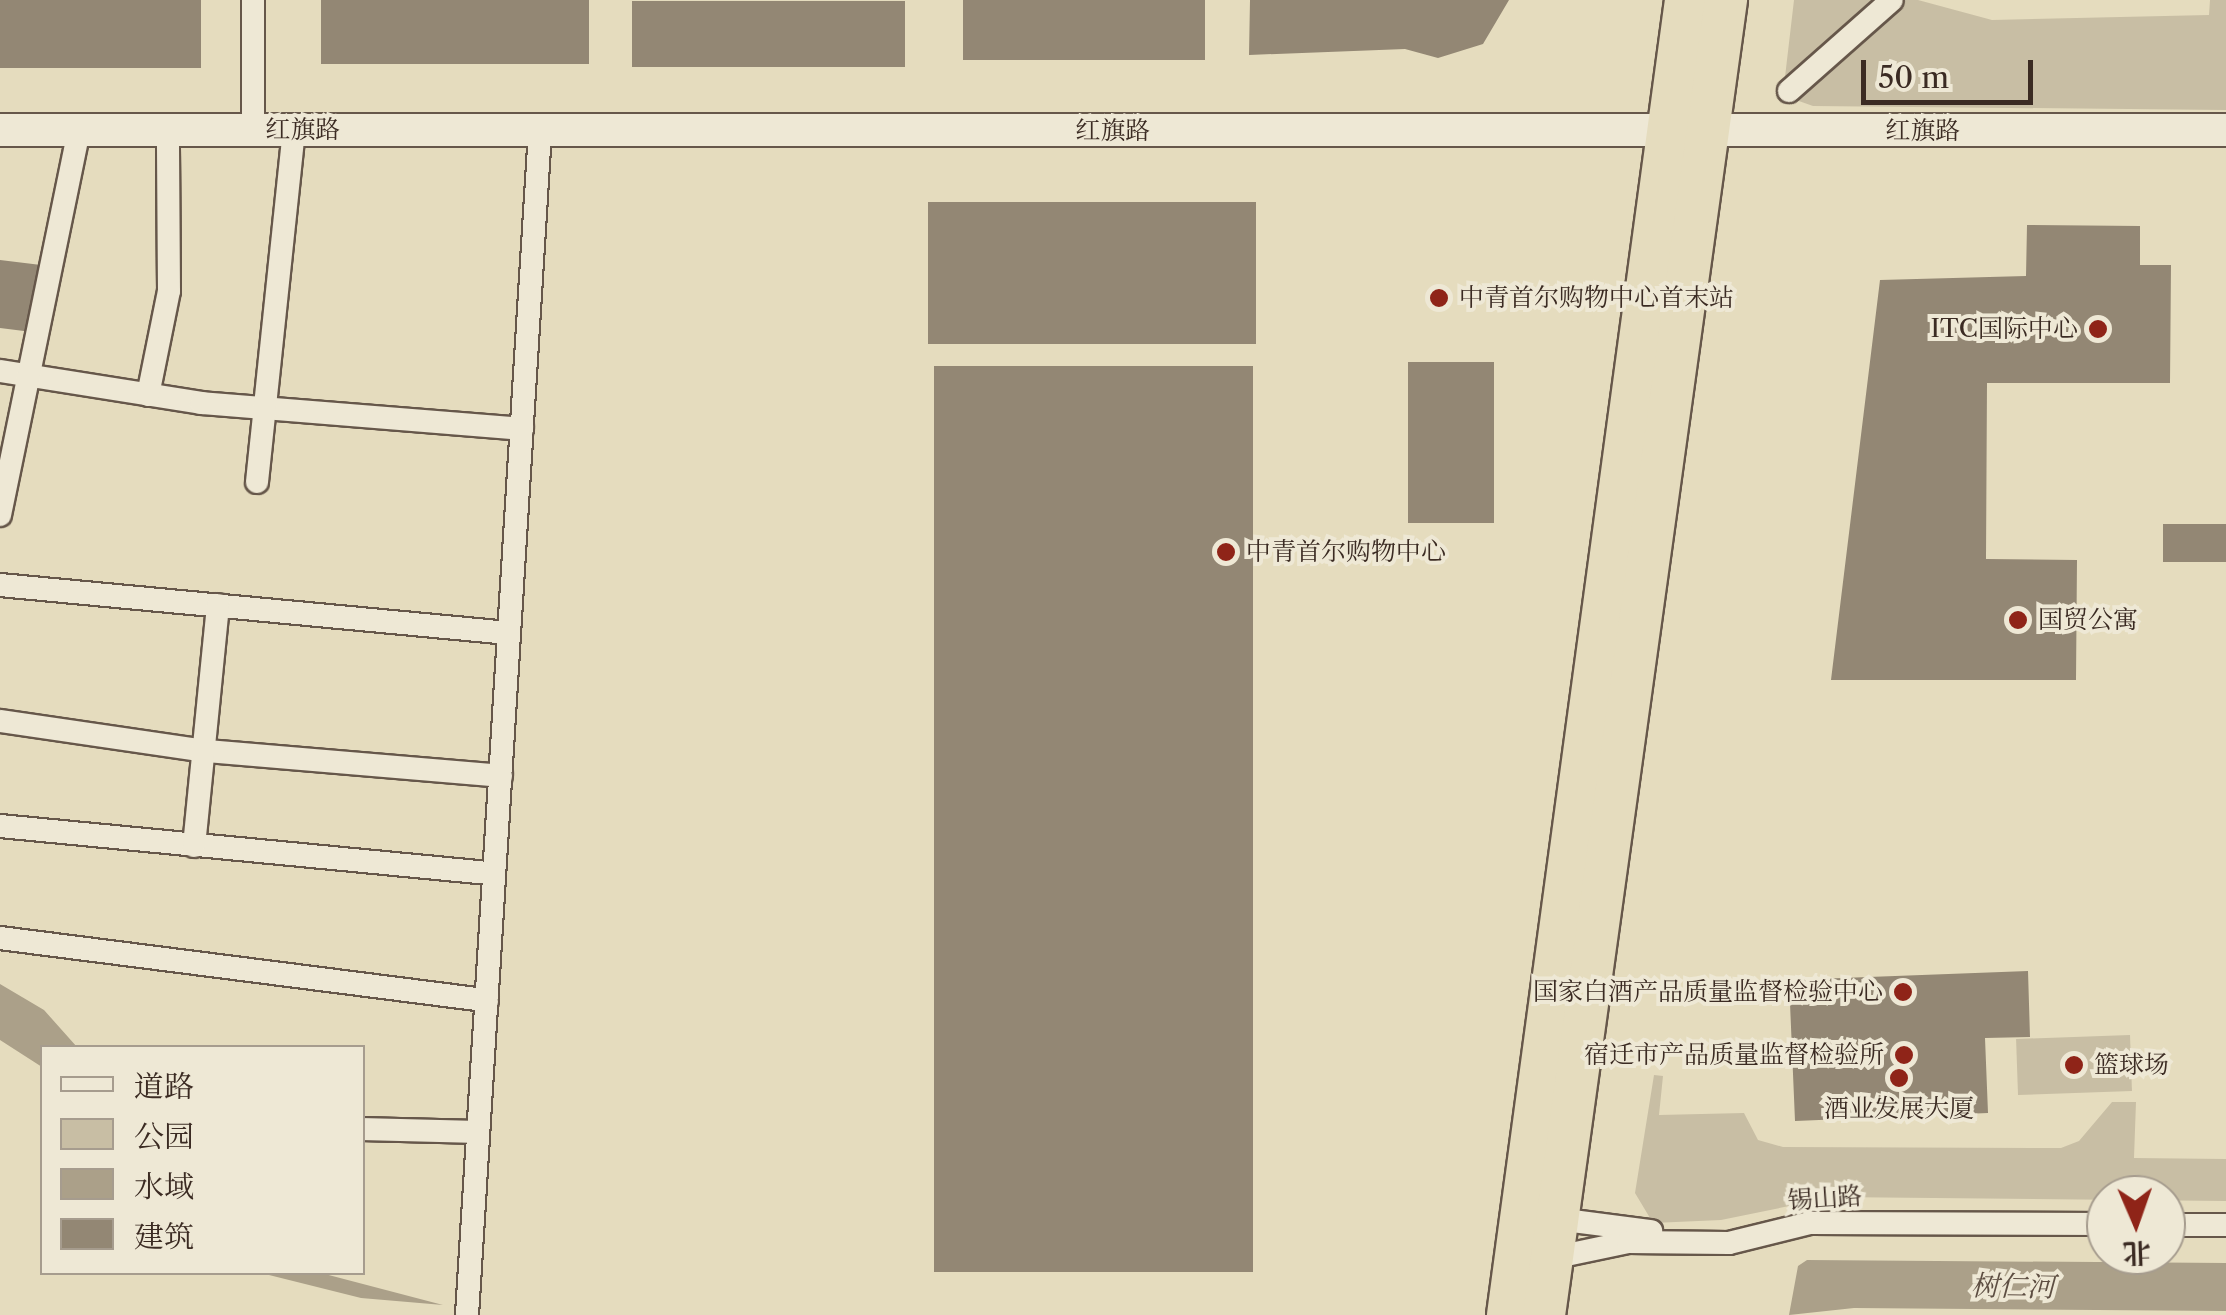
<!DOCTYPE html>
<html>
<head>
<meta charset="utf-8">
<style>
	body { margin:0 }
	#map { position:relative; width:2226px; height:1315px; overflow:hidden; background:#e5dcbe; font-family:"Libre Caslon Text","Noto Serif SC",serif }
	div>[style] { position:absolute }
	.green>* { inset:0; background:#c8bea4; transform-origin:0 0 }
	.water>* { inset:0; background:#aba089 }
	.building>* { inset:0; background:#938774; transform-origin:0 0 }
	.roads { filter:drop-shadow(2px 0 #66574a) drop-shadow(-2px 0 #66574a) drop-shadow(0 2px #66574a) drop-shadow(0 -2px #66574a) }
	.street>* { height:22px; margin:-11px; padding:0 11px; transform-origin:11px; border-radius:11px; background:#eee8d5 }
	.secondary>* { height:32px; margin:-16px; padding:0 16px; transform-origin:16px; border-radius:16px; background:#eee8d5 }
	.highway>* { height:42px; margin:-21px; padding:0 21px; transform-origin:21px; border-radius:21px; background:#e5dcbe }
	.dots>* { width:28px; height:28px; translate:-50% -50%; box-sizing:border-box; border:5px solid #eee8d5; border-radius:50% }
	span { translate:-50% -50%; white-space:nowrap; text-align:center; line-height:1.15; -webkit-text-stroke:8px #eee8d5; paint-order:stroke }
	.street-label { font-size:25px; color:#3b2b23 }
	.poi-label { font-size:25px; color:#3b2b23 }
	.left { translate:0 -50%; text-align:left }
	.right { translate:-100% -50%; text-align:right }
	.water-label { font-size:28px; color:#5d4e42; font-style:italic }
	.legend { position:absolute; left:40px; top:1045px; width:325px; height:230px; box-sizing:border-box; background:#eee8d5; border:2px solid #a69c8e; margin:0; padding:12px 18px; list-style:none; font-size:30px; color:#3b2b23 }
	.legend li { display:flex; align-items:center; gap:20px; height:50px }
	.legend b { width:50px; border:2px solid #a69c8e }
	.north { position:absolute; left:2086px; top:1175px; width:100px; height:100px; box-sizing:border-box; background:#eee8d5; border:2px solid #a69c8e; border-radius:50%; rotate:178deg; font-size:28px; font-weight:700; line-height:40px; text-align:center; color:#3b2b23 }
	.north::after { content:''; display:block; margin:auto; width:35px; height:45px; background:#8f2418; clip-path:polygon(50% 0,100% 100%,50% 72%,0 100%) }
	.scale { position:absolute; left:1861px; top:60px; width:172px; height:45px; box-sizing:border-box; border:5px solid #3b2b23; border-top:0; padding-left:12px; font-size:30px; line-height:35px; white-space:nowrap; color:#3b2b23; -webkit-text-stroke:8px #eee8d5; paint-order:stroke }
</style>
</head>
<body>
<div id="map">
	<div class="green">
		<div style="clip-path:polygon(1794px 0,1918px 0,1992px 20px,2209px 15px,2210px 0,2226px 0,2226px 110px,1813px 106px,1796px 100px,1785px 77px)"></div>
		<div style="left:2130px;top:1035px;width:56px;height:114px;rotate:88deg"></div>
		<div style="clip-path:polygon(1654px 1075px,1663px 1076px,1659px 1115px,1744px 1113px,1758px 1140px,1783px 1147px,2061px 1148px,2079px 1141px,2112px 1102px,2136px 1102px,2134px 1158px,2226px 1159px,2226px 1201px,1833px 1197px,1721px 1220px,1653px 1223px,1635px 1193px)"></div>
	</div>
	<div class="water">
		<div style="clip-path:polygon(0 984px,44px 1010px,77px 1047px,42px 1048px,42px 1067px,0 1040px)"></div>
		<div style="clip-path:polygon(1807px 1260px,2226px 1263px,2226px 1311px,1854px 1308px,1789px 1315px,1798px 1266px)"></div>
		<div style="clip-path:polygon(261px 1273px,321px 1273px,443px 1305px,361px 1298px)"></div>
	</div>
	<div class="building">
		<div style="left:0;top:0;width:201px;height:68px"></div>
		<div style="left:321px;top:0;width:268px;height:64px"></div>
		<div style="left:963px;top:0;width:242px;height:60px"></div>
		<div style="clip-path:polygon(1250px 0,1509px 0,1483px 44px,1438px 58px,1405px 49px,1249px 55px)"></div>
		<div style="left:632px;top:1px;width:273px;height:66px"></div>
		<div style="left:1256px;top:202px;width:142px;height:328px;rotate:90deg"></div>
		<div style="clip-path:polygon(2027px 225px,2140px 226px,2140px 265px,2171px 265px,2170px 383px,1987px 383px,1986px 559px,2077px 560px,2076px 680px,1831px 680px,1880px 280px,2026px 276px)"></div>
		<div style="clip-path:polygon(0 260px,41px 265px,32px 332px,0 328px)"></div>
		<div style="left:1494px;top:362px;width:161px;height:86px;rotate:90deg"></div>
		<div style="left:1253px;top:366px;width:906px;height:319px;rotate:90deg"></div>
		<div style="left:2163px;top:524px;width:63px;height:38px"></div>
		<div style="clip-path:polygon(2028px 971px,2030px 1037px,1985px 1038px,1988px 1113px,1795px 1121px,1789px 980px)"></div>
	</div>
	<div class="roads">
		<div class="street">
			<div style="left:1789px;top:91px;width:137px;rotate:-41.5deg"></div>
			<div style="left:253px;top:130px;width:130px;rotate:-90deg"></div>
			<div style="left:0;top:371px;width:204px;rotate:9deg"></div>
			<div style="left:201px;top:403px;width:322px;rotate:4.6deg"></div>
			<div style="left:148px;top:395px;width:106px;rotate:-78.6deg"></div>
			<div style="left:169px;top:291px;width:161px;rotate:-90.4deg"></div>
			<div style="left:257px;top:482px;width:354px;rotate:-84deg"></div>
			<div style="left:0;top:515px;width:393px;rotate:-78.4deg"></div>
			<div style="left:0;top:585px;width:511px;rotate:5.39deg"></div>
			<div style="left:0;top:721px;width:208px;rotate:8.3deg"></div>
			<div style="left:206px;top:751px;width:296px;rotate:4.8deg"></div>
			<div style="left:0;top:826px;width:496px;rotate:5.5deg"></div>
			<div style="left:194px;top:846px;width:242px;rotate:-84.3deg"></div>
			<div style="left:0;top:938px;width:491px;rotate:7.3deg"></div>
			<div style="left:362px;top:1129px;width:116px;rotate:1.5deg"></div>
			<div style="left:1557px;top:1219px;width:95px;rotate:7.3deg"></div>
			<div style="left:2166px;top:1225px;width:60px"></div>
			<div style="left:1552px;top:1258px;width:78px;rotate:-11.9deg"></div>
			<div style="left:1628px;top:1242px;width:101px;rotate:0.6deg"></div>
			<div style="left:1729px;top:1243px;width:83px;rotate:-13.9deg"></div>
			<div style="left:1810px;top:1223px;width:296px;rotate:0.2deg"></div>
			<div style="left:467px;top:1315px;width:1187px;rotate:-86.47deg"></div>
		</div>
		<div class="secondary">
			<div style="left:0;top:130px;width:2226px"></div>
		</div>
		<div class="highway">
			<div style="left:1508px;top:1315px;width:1327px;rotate:-82.29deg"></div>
			<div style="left:1544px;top:1315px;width:1328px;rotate:-82.12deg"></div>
		</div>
	</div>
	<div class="dots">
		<div style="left:1439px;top:298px;background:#8f2418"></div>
		<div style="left:2098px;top:329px;background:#8f2418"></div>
		<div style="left:1226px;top:552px;background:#8f2418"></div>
		<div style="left:2018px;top:620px;background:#8f2418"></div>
		<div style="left:1903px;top:992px;background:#8f2418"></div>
		<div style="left:1904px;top:1055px;background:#8f2418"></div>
		<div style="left:2074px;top:1065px;background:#8f2418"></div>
		<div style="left:1899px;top:1078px;background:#8f2418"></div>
	</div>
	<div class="street-label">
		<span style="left:303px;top:130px">红旗路</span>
		<span style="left:1113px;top:131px">红旗路</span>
		<span style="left:1923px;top:131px">红旗路</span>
		<span style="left:1825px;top:1199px;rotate:-4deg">锡山路</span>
	</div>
	<div class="poi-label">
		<span class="left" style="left:1459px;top:298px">中青首尔购物中心首末站</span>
		<span class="right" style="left:2078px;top:329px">ITC国际中心</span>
		<span class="left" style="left:1246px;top:552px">中青首尔购物中心</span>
		<span class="left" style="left:2038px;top:620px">国贸公寓</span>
		<span class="right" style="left:1883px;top:992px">国家白酒产品质量监督检验中心</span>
		<span class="right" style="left:1884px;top:1055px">宿迁市产品质量监督检验所</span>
		<span class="left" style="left:2094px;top:1065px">篮球场</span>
		<span style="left:1899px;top:1109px">酒业发展大厦</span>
	</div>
	<div class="water-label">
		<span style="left:2013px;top:1286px;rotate:1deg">树仁河</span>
	</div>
	<ul class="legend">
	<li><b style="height:12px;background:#eee8d5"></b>道路</li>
	<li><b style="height:28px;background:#c8bea4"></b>公园</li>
	<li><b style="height:28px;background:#aba089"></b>水域</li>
	<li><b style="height:28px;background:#938774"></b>建筑</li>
	</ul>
	<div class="north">北</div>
	<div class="scale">50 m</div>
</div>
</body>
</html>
